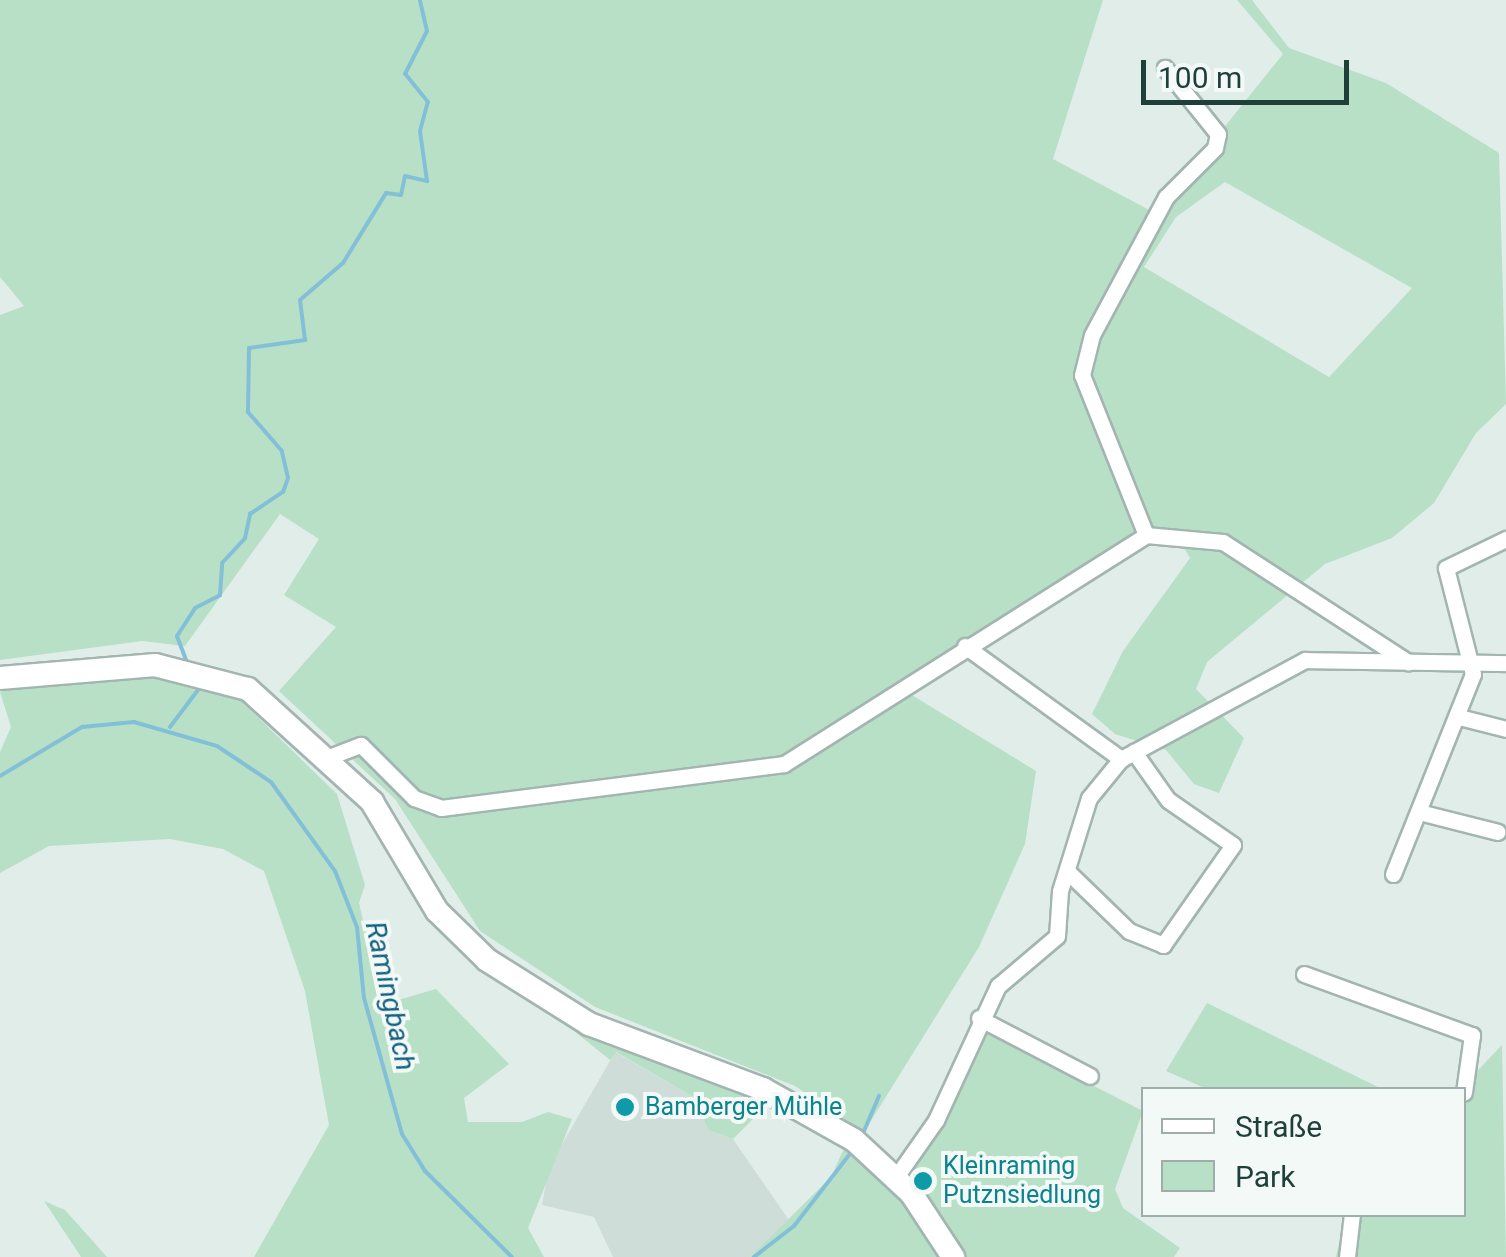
<!DOCTYPE html>
<html>
<head>
<meta charset="utf-8">
<style>
	body { margin:0 }
	#map { position:relative; width:1506px; height:1257px; overflow:hidden; background:#e1ede9; font-family:Roboto,sans-serif }
	div>[style] { position:absolute }
	.built>* { inset:0; background:#cfddd8 }
	.green>* { inset:0; background:#b7e0c7 }
	.stream>* { height:4px; margin:-2px; padding:0 2px; transform-origin:2px; border-radius:2px; background:#83c0d8 }
	.roads { filter:drop-shadow(2px 0 #a3b5b1) drop-shadow(-2px 0 #a3b5b1) drop-shadow(0 2px #a3b5b1) drop-shadow(0 -2px #a3b5b1) }
	.street>* { height:15px; margin:-7.5px; padding:0 7.5px; transform-origin:7.5px; border-radius:7.5px; background:#fff }
	.secondary>* { height:22px; margin:-11px; padding:0 11px; transform-origin:11px; border-radius:11px; background:#fff }
	.dots>* { width:28px; height:28px; translate:-50% -50%; box-sizing:border-box; border:5px solid #f2f9f6; border-radius:50% }
	span { translate:-50% -50%; white-space:nowrap; text-align:center; line-height:1.15; -webkit-text-stroke:8px #f2f9f6; paint-order:stroke }
	.culture-label { font-size:25px; color:#0d838f }
	.left { translate:0 -50%; text-align:left }
	.water-label { font-size:28px; color:#136181; font-style:italic }
	.legend { position:absolute; left:1141px; top:1087px; width:325px; height:130px; box-sizing:border-box; background:#f2f9f6; border:2px solid #9eafab; margin:0; padding:12px 18px; list-style:none; font-size:30px; color:#1f3f3b }
	.legend li { display:flex; align-items:center; gap:20px; height:50px }
	.legend b { width:50px; border:2px solid #9eafab }
	.scale { position:absolute; left:1141px; top:60px; width:208px; height:45px; box-sizing:border-box; border:5px solid #1f3f3b; border-top:0; padding-left:12px; font-size:30px; line-height:35px; white-space:nowrap; color:#1f3f3b; -webkit-text-stroke:8px #f2f9f6; paint-order:stroke }
</style>
</head>
<body>
<div id="map">
	<div class="built">
		<div style="clip-path:polygon(615px 1052px,695px 1098px,708px 1130px,733px 1139px,791px 1223px,750px 1257px,613px 1257px,594px 1217px,542px 1205px,549px 1167px)"></div>
	</div>
	<div class="green">
		<div style="clip-path:polygon(evenodd,0 0,1103px 0,1053px 159px,1155px 213px,1283px 54px,1237px 0,1252px 0,1289px 48px,1386px 83px,1499px 153px,1506px 404px,1476px 433px,1434px 503px,1392px 538px,1325px 564px,1207px 662px,1196px 689px,1244px 738px,1219px 793px,1194px 784px,1166px 750px,1115px 734px,1092px 714px,1123px 651px,1190px 558px,1181px 543px,1146px 540px,907px 692px,1036px 771px,1025px 844px,979px 947px,864px 1132px,795px 1086px,595px 1007px,480px 931px,395px 799px,279px 691px,336px 627px,284px 595px,319px 539px,280px 514px,185px 646px,142px 641px,0 660px,0 315px,24px 306px,0 277px,0 0,1225px 182px,1412px 288px,1329px 377px,1144px 267px,1176px 217px,1225px 182px)"></div>
		<div style="clip-path:polygon(167px 674px,236px 696px,337px 794px,365px 885px,359px 903px,374px 966px,398px 1000px,436px 989px,509px 1064px,464px 1098px,468px 1122px,522px 1122px,548px 1112px,572px 1119px,528px 1228px,544px 1257px,254px 1257px,329px 1125px,305px 991px,264px 871px,223px 849px,170px 839px,49px 846px,0 873px,0 752px,11px 727px,0 692px,24px 682px)"></div>
		<div style="clip-path:polygon(1207px 1003px,1382px 1089px,1207px 1089px,1166px 1071px)"></div>
		<div style="clip-path:polygon(563px 1022px,745px 1090px,759px 1113px,733px 1139px,708px 1130px,695px 1098px,616px 1052px,610px 1060px)"></div>
		<div style="clip-path:polygon(984px 1030px,1143px 1111px,1115px 1189px,1123px 1208px,1180px 1248px,1174px 1257px,962px 1257px,913px 1172px)"></div>
		<div style="clip-path:polygon(1502px 1045px,1506px 1257px,1336px 1257px,1345px 1215px,1464px 1214px,1460px 1089px)"></div>
		<div style="clip-path:polygon(846px 1144px,898px 1188px,942px 1257px,750px 1257px,831px 1177px)"></div>
		<div style="clip-path:polygon(44px 1201px,65px 1210px,107px 1257px,81px 1257px)"></div>
	</div>
	<div class="stream">
		<div style="left:188px;top:665px;width:31px;rotate:-111deg"></div>
		<div style="left:177px;top:636px;width:33px;rotate:-57deg"></div>
		<div style="left:195px;top:608px;width:28px;rotate:-27deg"></div>
		<div style="left:220px;top:595px;width:32px;rotate:-86deg"></div>
		<div style="left:222px;top:563px;width:34px;rotate:-47deg"></div>
		<div style="left:245px;top:538px;width:25px;rotate:-78deg"></div>
		<div style="left:250px;top:514px;width:40px;rotate:-34deg"></div>
		<div style="left:283px;top:492px;width:15px;rotate:-70deg"></div>
		<div style="left:288px;top:478px;width:28px;rotate:-103deg"></div>
		<div style="left:282px;top:451px;width:52px;rotate:-131.1deg"></div>
		<div style="left:248px;top:412px;width:64px;rotate:-89.1deg"></div>
		<div style="left:249px;top:348px;width:57px;rotate:-8.1deg"></div>
		<div style="left:305px;top:340px;width:40px;rotate:-97.1deg"></div>
		<div style="left:300px;top:300px;width:57px;rotate:-40.7deg"></div>
		<div style="left:343px;top:263px;width:82px;rotate:-58.4deg"></div>
		<div style="left:386px;top:193px;width:15px;rotate:8deg"></div>
		<div style="left:401px;top:195px;width:19px;rotate:-78deg"></div>
		<div style="left:405px;top:176px;width:23px;rotate:13deg"></div>
		<div style="left:427px;top:181px;width:50px;rotate:-98deg"></div>
		<div style="left:420px;top:131px;width:30px;rotate:-75deg"></div>
		<div style="left:428px;top:102px;width:36px;rotate:-129deg"></div>
		<div style="left:405px;top:74px;width:48px;rotate:-62.9deg"></div>
		<div style="left:427px;top:31px;width:32px;rotate:-103deg"></div>
		<div style="left:170px;top:727px;width:51px;rotate:-52.9deg"></div>
		<div style="left:0;top:776px;width:96px;rotate:-30.9deg"></div>
		<div style="left:82px;top:727px;width:52px;rotate:-5.5deg"></div>
		<div style="left:134px;top:722px;width:86px;rotate:16.1deg"></div>
		<div style="left:217px;top:746px;width:65px;rotate:33.7deg"></div>
		<div style="left:271px;top:782px;width:110px;rotate:54.3deg"></div>
		<div style="left:335px;top:871px;width:60px;rotate:68.6deg"></div>
		<div style="left:357px;top:927px;width:71px;rotate:84.4deg"></div>
		<div style="left:364px;top:998px;width:141px;rotate:74.4deg"></div>
		<div style="left:402px;top:1134px;width:44px;rotate:58.1deg"></div>
		<div style="left:425px;top:1171px;width:122px;rotate:44.7deg"></div>
		<div style="left:861px;top:1138px;width:46px;rotate:-66.8deg"></div>
		<div style="left:754px;top:1257px;width:51px;rotate:-37.8deg"></div>
		<div style="left:794px;top:1226px;width:96px;rotate:-52.2deg"></div>
	</div>
	<div class="roads">
		<div class="street">
			<div style="left:1146px;top:535px;width:172px;rotate:-111.8deg"></div>
			<div style="left:1082px;top:375px;width:41px;rotate:-76deg"></div>
			<div style="left:1092px;top:335px;width:157px;rotate:-61.8deg"></div>
			<div style="left:1166px;top:197px;width:69px;rotate:-45deg"></div>
			<div style="left:1215px;top:148px;width:14px;rotate:-78deg"></div>
			<div style="left:1218px;top:134px;width:85px;rotate:-128.8deg"></div>
			<div style="left:965px;top:646px;width:193px;rotate:35.9deg"></div>
			<div style="left:1459px;top:717px;width:49px;rotate:14.3deg"></div>
			<div style="left:329px;top:757px;width:34px;rotate:-21deg"></div>
			<div style="left:361px;top:745px;width:75px;rotate:45deg"></div>
			<div style="left:414px;top:798px;width:29px;rotate:20deg"></div>
			<div style="left:441px;top:808px;width:346px;rotate:-7.3deg"></div>
			<div style="left:784px;top:764px;width:428px;rotate:-32.3deg"></div>
			<div style="left:1146px;top:535px;width:77px;rotate:5.2deg"></div>
			<div style="left:1223px;top:542px;width:221px;rotate:33deg"></div>
			<div style="left:1419px;top:812px;width:81px;rotate:14.2deg"></div>
			<div style="left:1068px;top:872px;width:85px;rotate:44deg"></div>
			<div style="left:1129px;top:931px;width:37px;rotate:22deg"></div>
			<div style="left:1163px;top:945px;width:122px;rotate:-55deg"></div>
			<div style="left:1233px;top:845px;width:79px;rotate:-145.3deg"></div>
			<div style="left:1168px;top:800px;width:59px;rotate:-125.3deg"></div>
			<div style="left:1393px;top:874px;width:215px;rotate:-68.2deg"></div>
			<div style="left:1473px;top:674px;width:109px;rotate:-104.3deg"></div>
			<div style="left:1446px;top:568px;width:67px;rotate:-25.8deg"></div>
			<div style="left:1304px;top:974px;width:179px;rotate:20deg"></div>
			<div style="left:1472px;top:1035px;width:58px;rotate:98deg"></div>
			<div style="left:979px;top:1018px;width:125px;rotate:27.6deg"></div>
			<div style="left:896px;top:1177px;width:70px;rotate:-54.9deg"></div>
			<div style="left:936px;top:1120px;width:148px;rotate:-65.2deg"></div>
			<div style="left:998px;top:986px;width:77px;rotate:-40.3deg"></div>
			<div style="left:1057px;top:936px;width:45px;rotate:-86.2deg"></div>
			<div style="left:1060px;top:891px;width:97px;rotate:-72.7deg"></div>
			<div style="left:1089px;top:798px;width:50px;rotate:-50.6deg"></div>
			<div style="left:1121px;top:759px;width:209px;rotate:-28.3deg"></div>
			<div style="left:1305px;top:660px;width:201px;rotate:0.9deg"></div>
			<div style="left:1347px;top:1257px;width:43px;rotate:-83.4deg"></div>
		</div>
		<div class="secondary">
			<div style="left:0;top:678px;width:156px;rotate:-4.8deg"></div>
			<div style="left:155px;top:665px;width:96px;rotate:14.5deg"></div>
			<div style="left:248px;top:689px;width:168px;rotate:42.3deg"></div>
			<div style="left:372px;top:802px;width:127px;rotate:59.2deg"></div>
			<div style="left:437px;top:911px;width:70px;rotate:44.4deg"></div>
			<div style="left:487px;top:960px;width:120px;rotate:32.1deg"></div>
			<div style="left:589px;top:1024px;width:186px;rotate:20.5deg"></div>
			<div style="left:763px;top:1089px;width:104px;rotate:29.3deg"></div>
			<div style="left:854px;top:1140px;width:78px;rotate:42.9deg"></div>
			<div style="left:911px;top:1193px;width:77px;rotate:56.7deg"></div>
		</div>
	</div>
	<div class="dots">
		<div style="left:625px;top:1107px;background:#0f9aa8"></div>
		<div style="left:923px;top:1181px;background:#0f9aa8"></div>
	</div>
	<div class="culture-label">
		<span class="left" style="left:645px;top:1107px">Bamberger Mühle</span>
		<span class="left" style="left:943px;top:1181px">Kleinraming<br>Putznsiedlung</span>
	</div>
	<div class="water-label">
		<span style="left:390px;top:996px;rotate:78deg">Ramingbach</span>
	</div>
	<ul class="legend">
	<li><b style="height:12px;background:#fff"></b>Straße</li>
	<li><b style="height:28px;background:#b7e0c7"></b>Park</li>
	</ul>
	<div class="scale">100 m</div>
</div>
</body>
</html>
